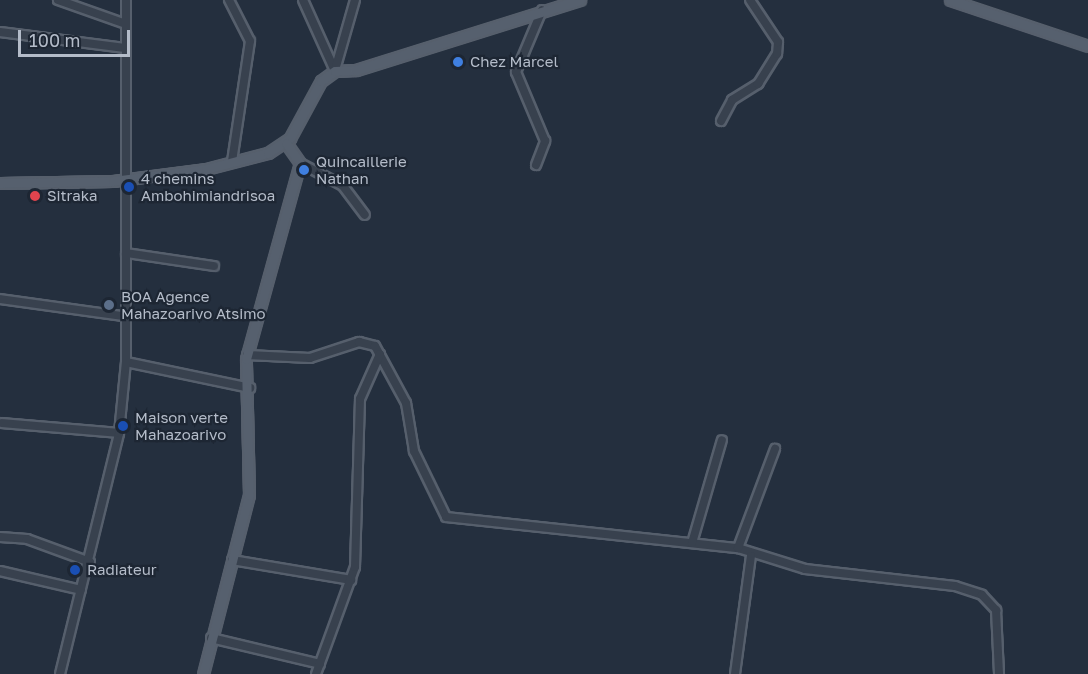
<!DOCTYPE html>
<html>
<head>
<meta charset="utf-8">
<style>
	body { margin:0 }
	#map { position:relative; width:1088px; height:674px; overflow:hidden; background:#242f3e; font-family:"Golos Text",sans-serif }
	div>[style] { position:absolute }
	.roads { filter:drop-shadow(2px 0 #565f6c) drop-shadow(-2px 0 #565f6c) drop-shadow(0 2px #565f6c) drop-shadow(0 -2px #565f6c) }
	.minor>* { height:8px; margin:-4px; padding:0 4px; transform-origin:4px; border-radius:4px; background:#38414e }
	.major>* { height:9px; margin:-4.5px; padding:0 4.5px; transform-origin:4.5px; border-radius:4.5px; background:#56606e }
	.dots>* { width:16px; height:16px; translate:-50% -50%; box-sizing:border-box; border:3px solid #1d2633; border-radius:50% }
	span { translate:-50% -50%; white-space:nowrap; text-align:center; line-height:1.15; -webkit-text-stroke:4.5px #1d2633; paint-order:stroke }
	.poi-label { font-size:15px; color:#b4bcc9 }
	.left { translate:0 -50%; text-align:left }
	.scale { position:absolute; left:18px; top:30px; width:112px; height:27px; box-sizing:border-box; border:3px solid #b4bcc9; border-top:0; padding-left:8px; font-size:18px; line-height:21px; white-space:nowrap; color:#b4bcc9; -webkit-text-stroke:4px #1d2633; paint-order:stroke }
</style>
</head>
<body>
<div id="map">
	<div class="roads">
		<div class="minor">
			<div style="left:58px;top:0;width:72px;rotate:19.4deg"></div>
			<div style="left:229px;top:0;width:46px;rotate:62.9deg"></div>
			<div style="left:250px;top:41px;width:122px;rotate:98.5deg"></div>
			<div style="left:303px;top:0;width:78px;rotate:65.7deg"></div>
			<div style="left:0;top:32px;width:126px;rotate:7.3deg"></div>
			<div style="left:335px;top:70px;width:73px;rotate:-74.1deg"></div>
			<div style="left:721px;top:121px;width:24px;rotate:-62deg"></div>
			<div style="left:732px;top:100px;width:31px;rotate:-32deg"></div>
			<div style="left:758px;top:84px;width:36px;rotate:-58deg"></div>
			<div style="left:777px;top:54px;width:12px;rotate:-85deg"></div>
			<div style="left:778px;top:42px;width:50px;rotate:-123.7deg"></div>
			<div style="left:300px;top:163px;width:49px;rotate:28.1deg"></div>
			<div style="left:343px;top:186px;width:36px;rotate:53deg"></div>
			<div style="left:536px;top:165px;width:26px;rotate:-69deg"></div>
			<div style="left:545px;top:141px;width:75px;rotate:-112.8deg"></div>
			<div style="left:516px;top:72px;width:67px;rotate:-67.2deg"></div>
			<div style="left:126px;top:253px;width:89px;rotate:8.4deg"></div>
			<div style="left:0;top:299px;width:124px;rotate:7.9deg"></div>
			<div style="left:247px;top:355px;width:63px;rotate:2.7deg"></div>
			<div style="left:310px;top:358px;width:52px;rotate:-18.1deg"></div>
			<div style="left:359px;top:342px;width:16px;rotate:14deg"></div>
			<div style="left:375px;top:346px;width:65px;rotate:61.5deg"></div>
			<div style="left:406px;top:403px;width:49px;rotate:80.5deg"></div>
			<div style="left:414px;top:451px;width:73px;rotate:64.1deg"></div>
			<div style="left:446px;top:517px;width:294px;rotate:6.1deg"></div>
			<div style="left:738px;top:548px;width:70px;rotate:17.4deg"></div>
			<div style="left:805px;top:569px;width:151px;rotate:6.5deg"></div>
			<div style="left:955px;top:586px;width:28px;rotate:18deg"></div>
			<div style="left:982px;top:595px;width:21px;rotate:47deg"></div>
			<div style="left:996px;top:610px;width:64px;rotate:87.3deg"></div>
			<div style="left:126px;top:362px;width:127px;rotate:11.8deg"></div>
			<div style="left:2px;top:423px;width:117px;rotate:4.9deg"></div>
			<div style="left:0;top:537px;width:27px;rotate:4deg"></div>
			<div style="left:27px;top:539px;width:67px;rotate:20.1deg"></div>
			<div style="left:692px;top:543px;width:107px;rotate:-73.8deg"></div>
			<div style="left:738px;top:548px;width:106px;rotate:-69.5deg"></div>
			<div style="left:232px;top:560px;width:121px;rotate:9.5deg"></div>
			<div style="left:0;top:571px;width:83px;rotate:13.2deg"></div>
			<div style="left:211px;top:638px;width:112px;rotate:13.4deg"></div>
			<div style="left:60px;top:674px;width:248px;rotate:-76.2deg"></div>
			<div style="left:119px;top:433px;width:71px;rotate:-84.4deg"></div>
			<div style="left:126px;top:362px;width:362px;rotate:-90deg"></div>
			<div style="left:316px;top:674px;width:114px;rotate:-70deg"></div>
			<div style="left:355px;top:567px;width:168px;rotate:-88.3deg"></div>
			<div style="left:360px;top:399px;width:49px;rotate:-66deg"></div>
			<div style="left:735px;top:674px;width:119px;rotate:-82.3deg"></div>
		</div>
		<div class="major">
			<div style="left:950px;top:0;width:145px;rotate:18.4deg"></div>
			<div style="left:0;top:183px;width:113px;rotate:-1deg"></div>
			<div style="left:113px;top:181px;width:94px;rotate:-7.4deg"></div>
			<div style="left:206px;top:169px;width:64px;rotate:-14.5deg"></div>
			<div style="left:268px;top:153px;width:27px;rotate:-34deg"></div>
			<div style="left:290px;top:138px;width:65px;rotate:-61.5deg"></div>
			<div style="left:321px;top:81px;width:17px;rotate:-36deg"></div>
			<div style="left:335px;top:71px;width:21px;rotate:-3deg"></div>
			<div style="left:356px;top:70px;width:235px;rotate:-17.4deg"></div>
			<div style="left:203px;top:674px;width:185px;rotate:-75.6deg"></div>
			<div style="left:249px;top:495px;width:136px;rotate:-91.3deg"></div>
			<div style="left:246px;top:359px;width:203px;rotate:-74.6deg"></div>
			<div style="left:300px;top:163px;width:24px;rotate:-125deg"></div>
		</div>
	</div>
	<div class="dots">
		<div style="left:458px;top:62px;background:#3f7fe0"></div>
		<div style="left:304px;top:170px;background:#3f7fe0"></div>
		<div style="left:129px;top:187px;background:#1a4fb4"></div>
		<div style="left:35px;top:196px;background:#e0444e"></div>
		<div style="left:109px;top:305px;background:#5c6f8a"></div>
		<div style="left:123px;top:426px;background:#1a4fb4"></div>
		<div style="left:75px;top:570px;background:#1a4fb4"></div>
	</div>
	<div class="poi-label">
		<span class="left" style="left:470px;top:62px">Chez Marcel</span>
		<span class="left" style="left:316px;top:170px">Quincaillerie<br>Nathan</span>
		<span class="left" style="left:141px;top:187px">4 chemins<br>Ambohimiandrisoa</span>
		<span class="left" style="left:47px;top:196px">Sitraka</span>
		<span class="left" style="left:121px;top:305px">BOA Agence<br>Mahazoarivo Atsimo</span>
		<span class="left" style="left:135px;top:426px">Maison verte<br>Mahazoarivo</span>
		<span class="left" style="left:87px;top:570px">Radiateur</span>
	</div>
	<div class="scale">100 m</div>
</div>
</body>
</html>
